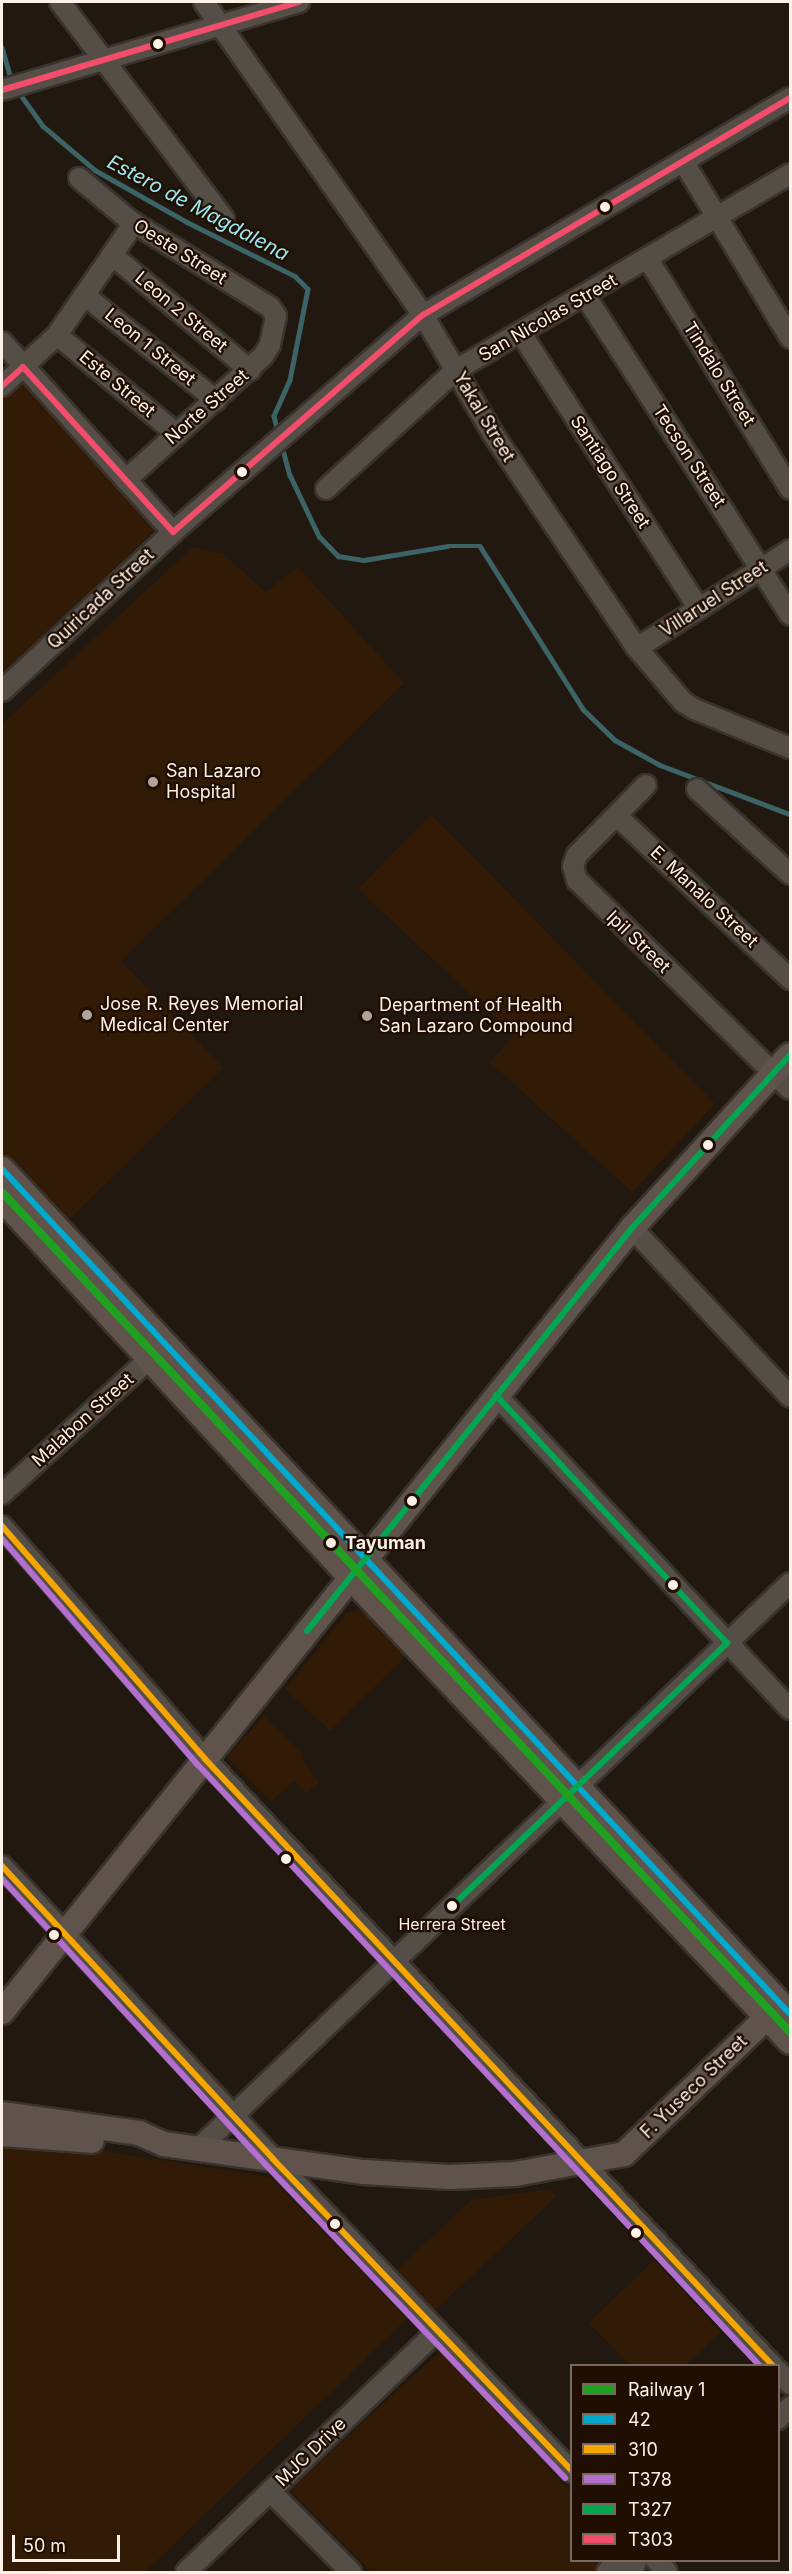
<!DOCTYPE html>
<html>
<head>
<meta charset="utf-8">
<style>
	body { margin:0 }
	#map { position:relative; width:792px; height:2574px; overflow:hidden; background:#21180f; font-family:Inter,sans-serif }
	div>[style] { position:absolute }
	.built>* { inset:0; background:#311b07 }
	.stream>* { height:4.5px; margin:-2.25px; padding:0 2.25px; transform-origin:2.25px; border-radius:2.25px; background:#3c6365 }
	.roads { filter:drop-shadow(2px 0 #3a332d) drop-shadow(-2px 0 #3a332d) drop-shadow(0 2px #3a332d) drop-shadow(0 -2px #3a332d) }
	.minor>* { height:20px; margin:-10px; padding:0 10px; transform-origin:10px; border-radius:10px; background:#554e47 }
	.major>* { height:24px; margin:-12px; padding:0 12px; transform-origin:12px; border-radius:12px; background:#5f534c }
	.bus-1>* { height:6px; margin:-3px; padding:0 3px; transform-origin:3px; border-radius:3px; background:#00a9ce }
	.bus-2>* { height:6px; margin:-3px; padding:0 3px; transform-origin:3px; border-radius:3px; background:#f7a600 }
	.bus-3>* { height:6px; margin:-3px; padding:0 3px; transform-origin:3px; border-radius:3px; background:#b36fd0 }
	.bus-4>* { height:6px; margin:-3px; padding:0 3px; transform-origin:3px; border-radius:3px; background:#00a651 }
	.bus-5>* { height:6px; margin:-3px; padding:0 3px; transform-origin:3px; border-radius:3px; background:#f44d6c }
	.rail-1>* { height:8px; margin:-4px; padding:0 4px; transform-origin:4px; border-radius:4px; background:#20a020 }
	.dots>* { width:16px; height:16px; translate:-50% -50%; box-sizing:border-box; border:3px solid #1f0e01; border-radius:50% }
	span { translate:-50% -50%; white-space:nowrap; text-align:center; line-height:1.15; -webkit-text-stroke:4.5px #1f0e01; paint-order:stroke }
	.bus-label { font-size:16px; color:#fdf0e6 }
	.street-label { font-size:18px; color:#fdf0e6 }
	.poi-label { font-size:18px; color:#fdf0e6 }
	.left { translate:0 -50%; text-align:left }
	.stop-label { font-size:18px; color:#fdf0e6; font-weight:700 }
	.water-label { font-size:20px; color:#9ae9f2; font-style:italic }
	.frame { position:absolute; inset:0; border:3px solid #fdf0e6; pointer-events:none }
	.legend { position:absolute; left:570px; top:2364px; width:210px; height:198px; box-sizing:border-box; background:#1f0e01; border:2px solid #78685d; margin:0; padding:8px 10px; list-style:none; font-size:18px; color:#fdf0e6 }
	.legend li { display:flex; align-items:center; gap:12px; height:30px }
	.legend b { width:30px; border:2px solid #78685d }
	.scale { position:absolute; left:12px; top:2535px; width:108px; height:27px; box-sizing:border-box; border:3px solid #fdf0e6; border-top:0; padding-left:8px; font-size:18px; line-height:21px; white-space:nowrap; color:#fdf0e6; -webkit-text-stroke:4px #1f0e01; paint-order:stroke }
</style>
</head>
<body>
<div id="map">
	<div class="built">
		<div style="clip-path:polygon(25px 378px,162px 523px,2px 676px,2px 399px)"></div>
		<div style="clip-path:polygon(193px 547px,223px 554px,266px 592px,298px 567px,404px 683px,121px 961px,223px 1068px,64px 1225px,2px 1157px,2px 724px)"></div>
		<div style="clip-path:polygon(431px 814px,715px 1104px,632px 1192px,490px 1062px,514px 1035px,358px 889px)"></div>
		<div style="clip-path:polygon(367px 1608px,412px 1650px,330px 1731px,285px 1689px,347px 1613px)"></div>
		<div style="clip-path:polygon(264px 1715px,302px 1753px,303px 1761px,319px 1782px,307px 1794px,294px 1781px,271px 1802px,227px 1757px)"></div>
		<div style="clip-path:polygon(2px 2140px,85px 2148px,270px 2177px,407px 2319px,145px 2572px,2px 2570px)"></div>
		<div style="clip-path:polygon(549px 2189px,557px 2196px,433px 2312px,395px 2272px,471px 2200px)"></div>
		<div style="clip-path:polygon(654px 2260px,721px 2332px,686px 2365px,630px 2365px,589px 2323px)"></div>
		<div style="clip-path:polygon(440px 2351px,571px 2492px,572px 2560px,610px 2561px,601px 2572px,371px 2572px,290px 2490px)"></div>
	</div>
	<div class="stream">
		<div style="left:2px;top:47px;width:35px;rotate:74deg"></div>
		<div style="left:18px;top:91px;width:43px;rotate:54.5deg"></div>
		<div style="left:43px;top:126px;width:68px;rotate:40.2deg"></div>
		<div style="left:95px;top:170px;width:106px;rotate:29.5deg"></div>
		<div style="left:187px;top:222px;width:121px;rotate:26.6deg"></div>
		<div style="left:295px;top:276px;width:18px;rotate:45deg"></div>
		<div style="left:308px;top:289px;width:93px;rotate:101.2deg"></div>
		<div style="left:290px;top:380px;width:39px;rotate:114deg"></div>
		<div style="left:274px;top:416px;width:16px;rotate:76deg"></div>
		<div style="left:282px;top:446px;width:30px;rotate:75deg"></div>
		<div style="left:290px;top:475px;width:68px;rotate:64.6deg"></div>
		<div style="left:319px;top:536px;width:28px;rotate:46deg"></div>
		<div style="left:338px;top:556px;width:26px;rotate:9deg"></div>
		<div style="left:364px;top:560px;width:85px;rotate:-9.5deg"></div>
		<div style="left:448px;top:546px;width:32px"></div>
		<div style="left:480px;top:546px;width:193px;rotate:57.7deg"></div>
		<div style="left:583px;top:709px;width:45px;rotate:44.1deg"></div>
		<div style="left:615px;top:740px;width:51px;rotate:29.1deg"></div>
		<div style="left:660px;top:765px;width:139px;rotate:20.7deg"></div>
	</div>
	<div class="roads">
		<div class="minor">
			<div style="left:60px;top:2px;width:272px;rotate:52.9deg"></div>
			<div style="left:204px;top:2px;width:382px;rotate:55deg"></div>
			<div style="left:423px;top:315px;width:138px;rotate:59.5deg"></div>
			<div style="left:493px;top:434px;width:258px;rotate:56.1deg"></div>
			<div style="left:637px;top:648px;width:71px;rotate:49.6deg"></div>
			<div style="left:683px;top:702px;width:13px;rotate:32deg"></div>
			<div style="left:694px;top:709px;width:104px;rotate:22.1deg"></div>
			<div style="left:2px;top:90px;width:310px;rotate:-16.5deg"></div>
			<div style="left:683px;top:161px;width:207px;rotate:58.8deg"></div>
			<div style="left:79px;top:178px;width:65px;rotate:40deg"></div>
			<div style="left:129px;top:220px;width:166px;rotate:31.7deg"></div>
			<div style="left:270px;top:307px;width:11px;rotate:56deg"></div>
			<div style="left:276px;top:316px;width:30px;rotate:102deg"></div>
			<div style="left:270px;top:345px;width:13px;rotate:122deg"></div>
			<div style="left:263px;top:356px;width:185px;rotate:137.9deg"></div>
			<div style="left:112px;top:255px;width:180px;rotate:39.8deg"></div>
			<div style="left:648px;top:259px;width:270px;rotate:58.3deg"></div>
			<div style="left:84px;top:295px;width:169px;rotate:38.5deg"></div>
			<div style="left:586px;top:297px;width:378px;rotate:57.3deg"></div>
			<div style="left:57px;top:335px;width:156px;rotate:39.5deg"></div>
			<div style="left:522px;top:335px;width:326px;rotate:57.1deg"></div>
			<div style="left:2px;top:342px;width:256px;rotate:48deg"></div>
			<div style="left:2px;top:386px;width:75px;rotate:-42.8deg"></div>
			<div style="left:57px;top:335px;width:136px;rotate:-55.5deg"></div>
			<div style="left:326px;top:489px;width:176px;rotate:-42.5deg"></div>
			<div style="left:456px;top:370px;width:387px;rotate:-30.4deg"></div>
			<div style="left:637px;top:648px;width:182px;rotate:-32.6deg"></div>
			<div style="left:2px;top:691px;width:233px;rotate:-42.9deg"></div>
			<div style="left:173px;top:532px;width:331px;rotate:-41deg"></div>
			<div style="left:423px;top:315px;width:426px;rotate:-30.6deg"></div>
			<div style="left:646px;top:785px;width:98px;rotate:134.6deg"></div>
			<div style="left:577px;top:855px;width:12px;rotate:110deg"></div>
			<div style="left:573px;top:866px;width:15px;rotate:74deg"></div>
			<div style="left:577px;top:880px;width:298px;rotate:44.5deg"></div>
			<div style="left:697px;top:789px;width:126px;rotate:42.4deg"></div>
			<div style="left:617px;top:816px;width:238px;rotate:43.3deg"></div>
			<div style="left:632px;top:1228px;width:231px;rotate:46.9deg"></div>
			<div style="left:496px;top:1395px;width:430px;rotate:46.9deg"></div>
			<div style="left:2px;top:1494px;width:213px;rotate:-42.5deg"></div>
			<div style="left:2px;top:1526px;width:309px;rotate:48.9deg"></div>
			<div style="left:205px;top:1759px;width:831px;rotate:46.9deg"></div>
			<div style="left:2px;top:1866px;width:399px;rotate:47.2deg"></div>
			<div style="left:273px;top:2159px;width:433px;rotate:46.3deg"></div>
			<div style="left:198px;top:2149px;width:819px;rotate:-43.71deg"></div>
			<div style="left:778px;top:2371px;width:18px;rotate:47deg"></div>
			<div style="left:778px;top:2419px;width:17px;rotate:-45deg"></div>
			<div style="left:270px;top:2491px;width:115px;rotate:45deg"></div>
			<div style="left:656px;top:2560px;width:16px;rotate:47deg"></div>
			<div style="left:186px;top:2572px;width:348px;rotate:-43.8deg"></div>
			<div style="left:607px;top:2572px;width:17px;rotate:-45deg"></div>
			<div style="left:631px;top:2572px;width:13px;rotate:-63deg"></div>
		</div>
		<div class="major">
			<div style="left:2px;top:1169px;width:1155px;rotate:47deg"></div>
			<div style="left:2px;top:1199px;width:514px;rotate:47.37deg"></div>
			<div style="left:350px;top:1577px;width:640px;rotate:46.58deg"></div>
			<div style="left:2px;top:2012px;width:1006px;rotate:-51.22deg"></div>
			<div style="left:632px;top:1228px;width:234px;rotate:-47.6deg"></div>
			<div style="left:2px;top:2114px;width:138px;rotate:7.9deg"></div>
			<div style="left:139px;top:2133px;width:27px;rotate:24deg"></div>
			<div style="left:164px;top:2144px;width:202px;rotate:8deg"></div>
			<div style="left:364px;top:2172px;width:86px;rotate:3.3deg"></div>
			<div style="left:450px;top:2177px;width:65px;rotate:-2.6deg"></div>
			<div style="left:515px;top:2174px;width:111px;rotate:-10.4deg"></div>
			<div style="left:624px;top:2154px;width:211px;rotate:-43.7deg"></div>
			<div style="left:2px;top:2134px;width:90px;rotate:4.4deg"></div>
		</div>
	</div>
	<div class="bus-1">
		<div style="left:2px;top:1169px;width:1155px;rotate:47deg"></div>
	</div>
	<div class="bus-2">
		<div style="left:2px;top:1526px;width:309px;rotate:48.9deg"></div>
		<div style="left:205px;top:1759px;width:831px;rotate:46.9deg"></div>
		<div style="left:2px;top:1866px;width:399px;rotate:47.2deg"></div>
		<div style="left:273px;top:2159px;width:432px;rotate:46.2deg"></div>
	</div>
	<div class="bus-3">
		<div style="left:2px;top:1539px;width:299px;rotate:49.1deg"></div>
		<div style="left:198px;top:1765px;width:823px;rotate:46.92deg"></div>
		<div style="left:2px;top:1879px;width:389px;rotate:47.3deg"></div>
		<div style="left:266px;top:2165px;width:433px;rotate:46.3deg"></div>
	</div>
	<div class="bus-4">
		<div style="left:307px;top:1631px;width:518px;rotate:-51.12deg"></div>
		<div style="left:632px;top:1228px;width:234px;rotate:-47.6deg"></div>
		<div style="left:452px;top:1906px;width:381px;rotate:-43.7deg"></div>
		<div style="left:727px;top:1643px;width:339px;rotate:-133deg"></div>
	</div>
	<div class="bus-5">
		<div style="left:2px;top:90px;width:310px;rotate:-16.5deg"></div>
		<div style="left:2px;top:386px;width:28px;rotate:-42deg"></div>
		<div style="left:23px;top:367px;width:223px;rotate:47.7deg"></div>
		<div style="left:173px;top:532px;width:331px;rotate:-41deg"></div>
		<div style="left:423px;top:315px;width:426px;rotate:-30.6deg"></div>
	</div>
	<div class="rail-1">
		<div style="left:2px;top:1192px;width:1152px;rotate:46.83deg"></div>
	</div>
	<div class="dots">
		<div style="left:158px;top:44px;background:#fdf0e6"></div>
		<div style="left:605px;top:207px;background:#fdf0e6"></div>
		<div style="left:242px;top:472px;background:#fdf0e6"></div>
		<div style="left:153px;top:782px;background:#b0a49b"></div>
		<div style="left:87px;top:1015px;background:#b0a49b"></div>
		<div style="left:367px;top:1016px;background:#b0a49b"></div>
		<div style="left:708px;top:1145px;background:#fdf0e6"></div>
		<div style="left:412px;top:1501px;background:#fdf0e6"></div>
		<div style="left:331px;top:1543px;background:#fdf0e6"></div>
		<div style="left:673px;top:1585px;background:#fdf0e6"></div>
		<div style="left:286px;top:1859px;background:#fdf0e6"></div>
		<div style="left:452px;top:1906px;background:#fdf0e6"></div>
		<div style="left:54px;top:1935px;background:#fdf0e6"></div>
		<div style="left:335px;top:2224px;background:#fdf0e6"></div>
		<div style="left:636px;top:2233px;background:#fdf0e6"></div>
	</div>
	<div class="bus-label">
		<span style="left:452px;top:1924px">Herrera Street</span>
	</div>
	<div class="street-label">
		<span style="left:180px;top:252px;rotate:32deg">Oeste Street</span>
		<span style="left:181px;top:312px;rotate:40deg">Leon 2 Street</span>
		<span style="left:548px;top:318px;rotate:-30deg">San Nicolas Street</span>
		<span style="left:150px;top:347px;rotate:39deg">Leon 1 Street</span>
		<span style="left:719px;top:374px;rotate:58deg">Tindalo Street</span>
		<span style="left:117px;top:384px;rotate:40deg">Este Street</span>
		<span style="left:207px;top:407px;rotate:-41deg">Norte Street</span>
		<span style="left:484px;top:417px;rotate:59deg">Yakal Street</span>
		<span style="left:689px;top:456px;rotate:57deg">Tecson Street</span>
		<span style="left:610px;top:472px;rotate:57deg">Santiago Street</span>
		<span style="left:101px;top:599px;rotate:-43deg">Quiricada Street</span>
		<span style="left:714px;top:599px;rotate:-33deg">Villaruel Street</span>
		<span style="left:704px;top:897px;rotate:43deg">E. Manalo Street</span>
		<span style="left:638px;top:942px;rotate:44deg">Ipil Street</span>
		<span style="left:83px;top:1420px;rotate:-42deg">Malabon Street</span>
		<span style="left:694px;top:2087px;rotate:-44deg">F. Yuseco Street</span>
		<span style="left:311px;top:2452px;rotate:-44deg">MJC Drive</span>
	</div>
	<div class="poi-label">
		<span class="left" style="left:166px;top:782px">San Lazaro<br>Hospital</span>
		<span class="left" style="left:100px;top:1015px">Jose R. Reyes Memorial<br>Medical Center</span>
		<span class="left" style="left:379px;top:1016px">Department of Health<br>San Lazaro Compound</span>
	</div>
	<div class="stop-label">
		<span class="left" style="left:345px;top:1543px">Tayuman</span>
	</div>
	<div class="water-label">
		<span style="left:198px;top:208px;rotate:28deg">Estero de Magdalena</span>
	</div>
	<div class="frame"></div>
	<ul class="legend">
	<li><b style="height:8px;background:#20a020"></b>Railway 1</li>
	<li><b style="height:8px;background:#00a9ce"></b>42</li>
	<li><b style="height:8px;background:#f7a600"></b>310</li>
	<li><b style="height:8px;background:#b36fd0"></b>T378</li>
	<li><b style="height:8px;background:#00a651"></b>T327</li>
	<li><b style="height:8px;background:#f44d6c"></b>T303</li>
	</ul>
	<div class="scale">50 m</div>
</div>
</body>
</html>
